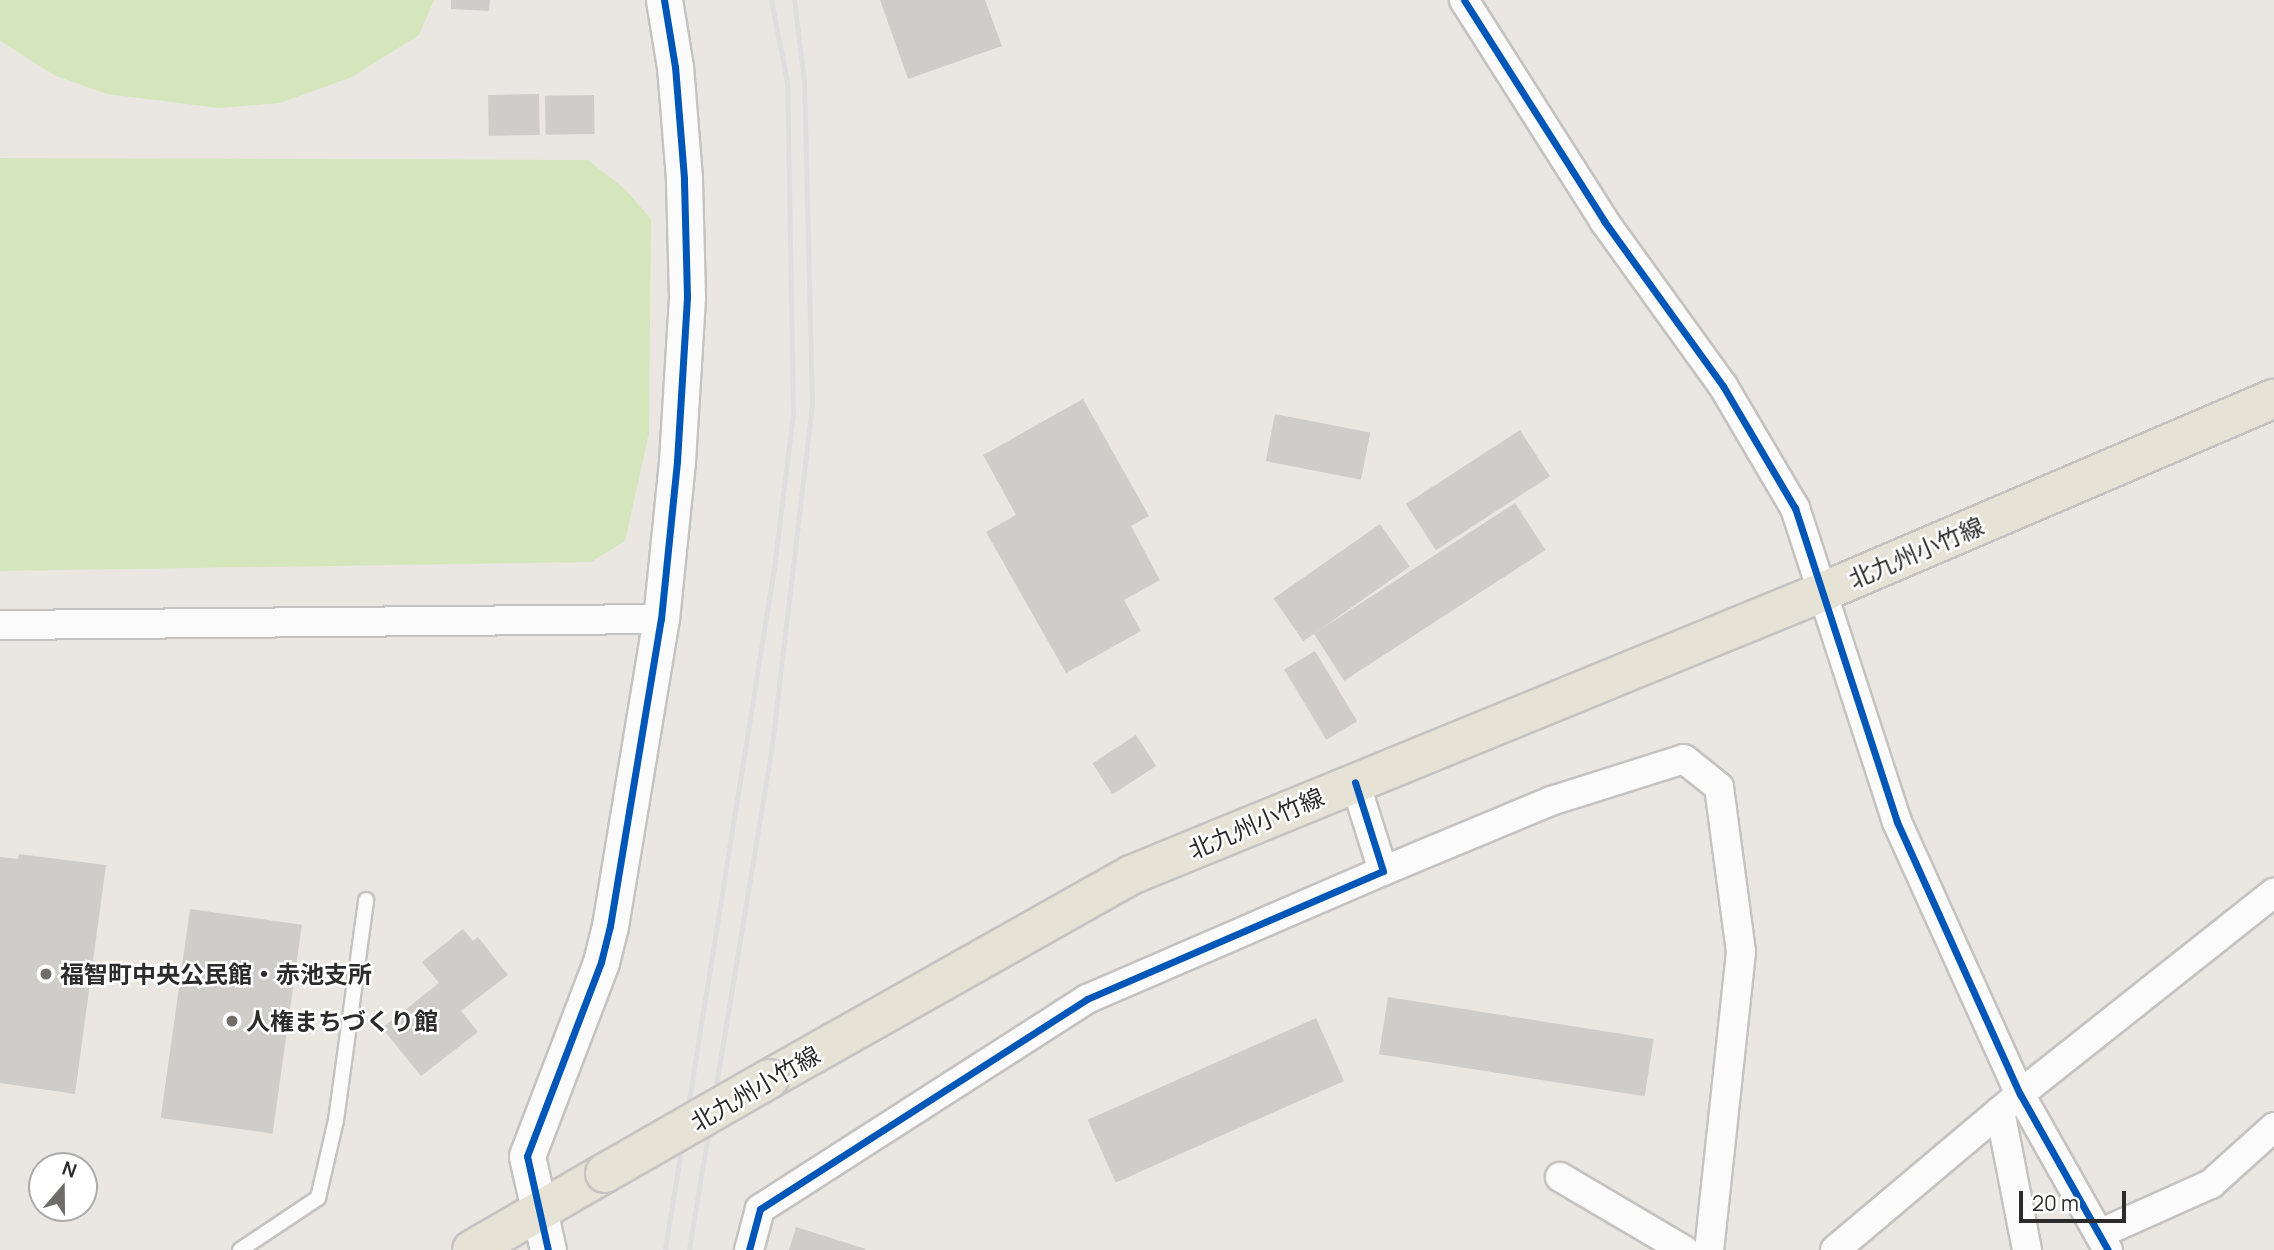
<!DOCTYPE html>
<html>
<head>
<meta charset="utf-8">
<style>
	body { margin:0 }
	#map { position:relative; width:2274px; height:1250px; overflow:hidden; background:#eae7e3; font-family:Manrope,"Noto Sans JP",sans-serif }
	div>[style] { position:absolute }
	.pitch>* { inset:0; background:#d6e6bc }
	.building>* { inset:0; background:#cfcdca; transform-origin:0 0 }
	.roads { filter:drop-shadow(2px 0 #c4c3c2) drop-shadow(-2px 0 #c4c3c2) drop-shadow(0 2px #c4c3c2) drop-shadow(0 -2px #c4c3c2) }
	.service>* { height:14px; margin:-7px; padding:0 7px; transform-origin:7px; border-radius:7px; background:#fcfbfb }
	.minor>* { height:28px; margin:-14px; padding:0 14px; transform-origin:14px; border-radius:14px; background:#fcfbfb }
	.tertiary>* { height:35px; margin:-17.5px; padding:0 17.5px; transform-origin:17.5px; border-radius:17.5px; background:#fcfbfb }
	.primary>* { height:38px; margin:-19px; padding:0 19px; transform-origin:19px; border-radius:19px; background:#e6e2d5 }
	.rail>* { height:5px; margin:-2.5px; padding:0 2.5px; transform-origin:2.5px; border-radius:2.5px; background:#dedee0 }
	.bridges { filter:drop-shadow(2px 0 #c6c4c2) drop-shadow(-2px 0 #c6c4c2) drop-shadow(0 2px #c6c4c2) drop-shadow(0 -2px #c6c4c2) }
	.primary-bridge>* { height:38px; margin:-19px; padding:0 19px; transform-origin:19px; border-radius:19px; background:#e6e2d5 }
	.cycleway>* { height:7px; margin:-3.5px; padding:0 3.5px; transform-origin:3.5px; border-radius:3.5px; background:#0057b8 }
	.dots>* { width:19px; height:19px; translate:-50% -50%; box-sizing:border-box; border:4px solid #fff; border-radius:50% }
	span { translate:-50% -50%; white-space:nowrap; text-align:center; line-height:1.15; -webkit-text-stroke:5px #fff; paint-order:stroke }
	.street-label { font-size:24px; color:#2c2c2c }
	.poi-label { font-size:24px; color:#2c2c2c; font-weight:700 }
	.left { translate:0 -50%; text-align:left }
	.north { position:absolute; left:28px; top:1152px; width:70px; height:70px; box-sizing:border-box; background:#fff; border:2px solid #ababab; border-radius:50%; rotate:20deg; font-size:19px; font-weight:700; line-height:28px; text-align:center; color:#2c2c2c }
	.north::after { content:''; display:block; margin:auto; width:24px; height:32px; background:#6e6d6c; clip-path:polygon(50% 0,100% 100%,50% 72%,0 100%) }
	.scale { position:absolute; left:2019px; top:1191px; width:107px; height:32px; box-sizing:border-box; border:4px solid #2c2c2c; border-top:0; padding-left:9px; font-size:21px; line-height:24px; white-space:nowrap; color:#2c2c2c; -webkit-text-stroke:5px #fff; paint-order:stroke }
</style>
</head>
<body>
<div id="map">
	<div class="pitch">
		<div style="clip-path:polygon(0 0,434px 0,419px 35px,352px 77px,280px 103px,219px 108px,107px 94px,56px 76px,0 41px)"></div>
		<div style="clip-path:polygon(0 158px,588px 160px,625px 189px,651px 219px,649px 433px,625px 541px,591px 562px,0 571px)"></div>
	</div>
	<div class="building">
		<div style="clip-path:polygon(451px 0,490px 0,489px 11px,451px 9px)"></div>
		<div style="clip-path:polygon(880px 0,985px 0,1002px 46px,908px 79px)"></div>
		<div style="left:539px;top:94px;width:41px;height:51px;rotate:89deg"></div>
		<div style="left:594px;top:95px;width:39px;height:49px;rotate:89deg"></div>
		<div style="clip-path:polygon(1083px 399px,1149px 516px,1131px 526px,1160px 580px,1124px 600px,1141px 631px,1066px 673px,986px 532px,1016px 515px,983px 455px)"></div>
		<div style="left:1275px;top:414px;width:97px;height:48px;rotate:11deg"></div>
		<div style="left:1520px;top:430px;width:55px;height:136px;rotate:57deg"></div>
		<div style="left:1515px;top:503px;width:56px;height:240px;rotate:57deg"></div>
		<div style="left:1380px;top:524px;width:52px;height:130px;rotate:55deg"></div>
		<div style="left:1315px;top:651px;width:82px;height:36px;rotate:59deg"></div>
		<div style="left:1136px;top:735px;width:37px;height:52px;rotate:57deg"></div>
		<div style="clip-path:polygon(19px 854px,106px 865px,75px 1094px,0 1083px,0 857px,18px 859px)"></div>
		<div style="left:190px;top:909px;width:113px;height:211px;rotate:8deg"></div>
		<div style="clip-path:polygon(463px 929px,473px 941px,478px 937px,508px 975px,461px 1011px,478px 1032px,421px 1076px,382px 1028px,439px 983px,422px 962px)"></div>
		<div style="left:1388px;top:997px;width:269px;height:58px;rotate:9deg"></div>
		<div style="left:1316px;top:1018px;width:69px;height:250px;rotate:66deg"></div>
		<div style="clip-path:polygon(796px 1227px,866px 1249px,865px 1250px,789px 1250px)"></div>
	</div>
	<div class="roads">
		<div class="service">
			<div style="left:240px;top:1250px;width:94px;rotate:-33.7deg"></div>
			<div style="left:318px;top:1198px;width:80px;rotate:-77deg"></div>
			<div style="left:336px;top:1120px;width:222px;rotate:-82.2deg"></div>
		</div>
		<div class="minor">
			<div style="left:1464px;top:0;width:262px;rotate:57.6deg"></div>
			<div style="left:1604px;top:221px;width:203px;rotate:54.2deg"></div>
			<div style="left:1723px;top:386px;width:142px;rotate:59.5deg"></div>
			<div style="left:1795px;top:508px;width:330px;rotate:72deg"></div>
			<div style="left:1897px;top:822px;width:299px;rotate:65.7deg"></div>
			<div style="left:2020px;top:1094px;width:179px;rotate:60.6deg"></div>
			<div style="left:0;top:625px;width:661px;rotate:-0.52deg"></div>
			<div style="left:1383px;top:871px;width:182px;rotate:-22.6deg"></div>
			<div style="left:1551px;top:801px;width:139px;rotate:-17.5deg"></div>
			<div style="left:1684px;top:759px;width:45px;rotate:38.7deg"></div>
			<div style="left:1719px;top:787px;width:166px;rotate:82.4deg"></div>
			<div style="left:1741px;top:952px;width:300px;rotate:96.1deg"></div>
			<div style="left:2000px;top:1111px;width:142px;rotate:79deg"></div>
			<div style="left:1560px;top:1177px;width:144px;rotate:30.5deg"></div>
			<div style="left:2099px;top:1234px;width:123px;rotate:-24.1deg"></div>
			<div style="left:2211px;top:1184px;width:85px;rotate:-42.1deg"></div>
			<div style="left:749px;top:1250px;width:42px;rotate:-75deg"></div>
			<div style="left:760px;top:1209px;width:389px;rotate:-32.7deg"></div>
			<div style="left:1087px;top:999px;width:322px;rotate:-23.4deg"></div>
			<div style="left:1383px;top:871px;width:93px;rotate:-107.5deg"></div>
			<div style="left:1835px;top:1250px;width:242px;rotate:-40.1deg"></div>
			<div style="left:2020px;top:1094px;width:324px;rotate:-38.4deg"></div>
		</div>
		<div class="tertiary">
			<div style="left:548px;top:1250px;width:96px;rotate:-102.6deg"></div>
			<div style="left:527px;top:1156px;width:208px;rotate:-69.1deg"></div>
			<div style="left:601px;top:962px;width:37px;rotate:-76deg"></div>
			<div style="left:610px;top:926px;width:311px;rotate:-80.6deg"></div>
			<div style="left:661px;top:619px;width:159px;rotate:-84.2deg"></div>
			<div style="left:677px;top:461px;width:165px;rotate:-86.5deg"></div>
			<div style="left:687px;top:296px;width:118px;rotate:-91.5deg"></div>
			<div style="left:684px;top:178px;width:111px;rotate:-94.6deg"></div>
			<div style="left:675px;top:67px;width:68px;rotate:-99.3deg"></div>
		</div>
		<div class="primary">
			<div style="left:769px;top:1079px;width:416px;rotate:-29.4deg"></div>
			<div style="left:1131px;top:875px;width:750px;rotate:-22.26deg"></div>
			<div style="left:1825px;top:591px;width:488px;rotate:-23.2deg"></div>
			<div style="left:472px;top:1250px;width:154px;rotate:-30.1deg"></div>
		</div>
	</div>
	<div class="rail">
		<div style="left:665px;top:1250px;width:691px;rotate:-80.92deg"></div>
		<div style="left:774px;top:568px;width:156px;rotate:-83deg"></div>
		<div style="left:793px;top:413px;width:331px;rotate:-91deg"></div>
		<div style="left:787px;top:82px;width:84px;rotate:-101deg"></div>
		<div style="left:689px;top:1250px;width:512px;rotate:-80.67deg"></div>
		<div style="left:772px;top:745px;width:343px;rotate:-83.3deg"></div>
		<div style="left:812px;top:404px;width:323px;rotate:-91.4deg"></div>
		<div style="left:804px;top:81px;width:82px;rotate:-97deg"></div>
	</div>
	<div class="bridges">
		<div class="primary-bridge">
			<div style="left:605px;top:1173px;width:189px;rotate:-29.8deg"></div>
		</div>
	</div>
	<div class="cycleway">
		<div style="left:1464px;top:0;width:262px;rotate:57.6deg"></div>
		<div style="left:1604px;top:221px;width:203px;rotate:54.2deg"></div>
		<div style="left:1723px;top:386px;width:142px;rotate:59.5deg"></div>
		<div style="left:1795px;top:508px;width:330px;rotate:72deg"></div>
		<div style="left:1897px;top:822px;width:299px;rotate:65.7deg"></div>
		<div style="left:2020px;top:1094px;width:179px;rotate:60.6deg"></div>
		<div style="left:548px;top:1250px;width:96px;rotate:-102.6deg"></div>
		<div style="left:527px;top:1156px;width:208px;rotate:-69.1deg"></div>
		<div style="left:601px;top:962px;width:37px;rotate:-76deg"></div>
		<div style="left:610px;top:926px;width:311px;rotate:-80.6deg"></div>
		<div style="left:661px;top:619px;width:159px;rotate:-84.2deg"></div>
		<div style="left:677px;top:461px;width:165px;rotate:-86.5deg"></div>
		<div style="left:687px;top:296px;width:118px;rotate:-91.5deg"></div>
		<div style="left:684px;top:178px;width:111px;rotate:-94.6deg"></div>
		<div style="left:675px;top:67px;width:68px;rotate:-99.3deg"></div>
		<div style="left:749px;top:1250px;width:42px;rotate:-75deg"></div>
		<div style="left:760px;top:1209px;width:389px;rotate:-32.7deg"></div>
		<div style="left:1087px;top:999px;width:322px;rotate:-23.4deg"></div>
		<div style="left:1383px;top:871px;width:93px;rotate:-107.5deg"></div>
	</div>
	<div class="dots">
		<div style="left:46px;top:974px;background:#6e6d6c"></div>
		<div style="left:232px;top:1021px;background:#6e6d6c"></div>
	</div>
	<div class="street-label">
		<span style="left:1916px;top:552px;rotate:-23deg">北九州小竹線</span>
		<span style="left:1256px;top:823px;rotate:-23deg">北九州小竹線</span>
		<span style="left:755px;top:1088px;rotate:-30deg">北九州小竹線</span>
	</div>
	<div class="poi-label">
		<span class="left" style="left:60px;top:974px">福智町中央公民館・赤池支所</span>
		<span class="left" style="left:246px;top:1021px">人権まちづくり館</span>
	</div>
	<div class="north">N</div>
	<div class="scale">20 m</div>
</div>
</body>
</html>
